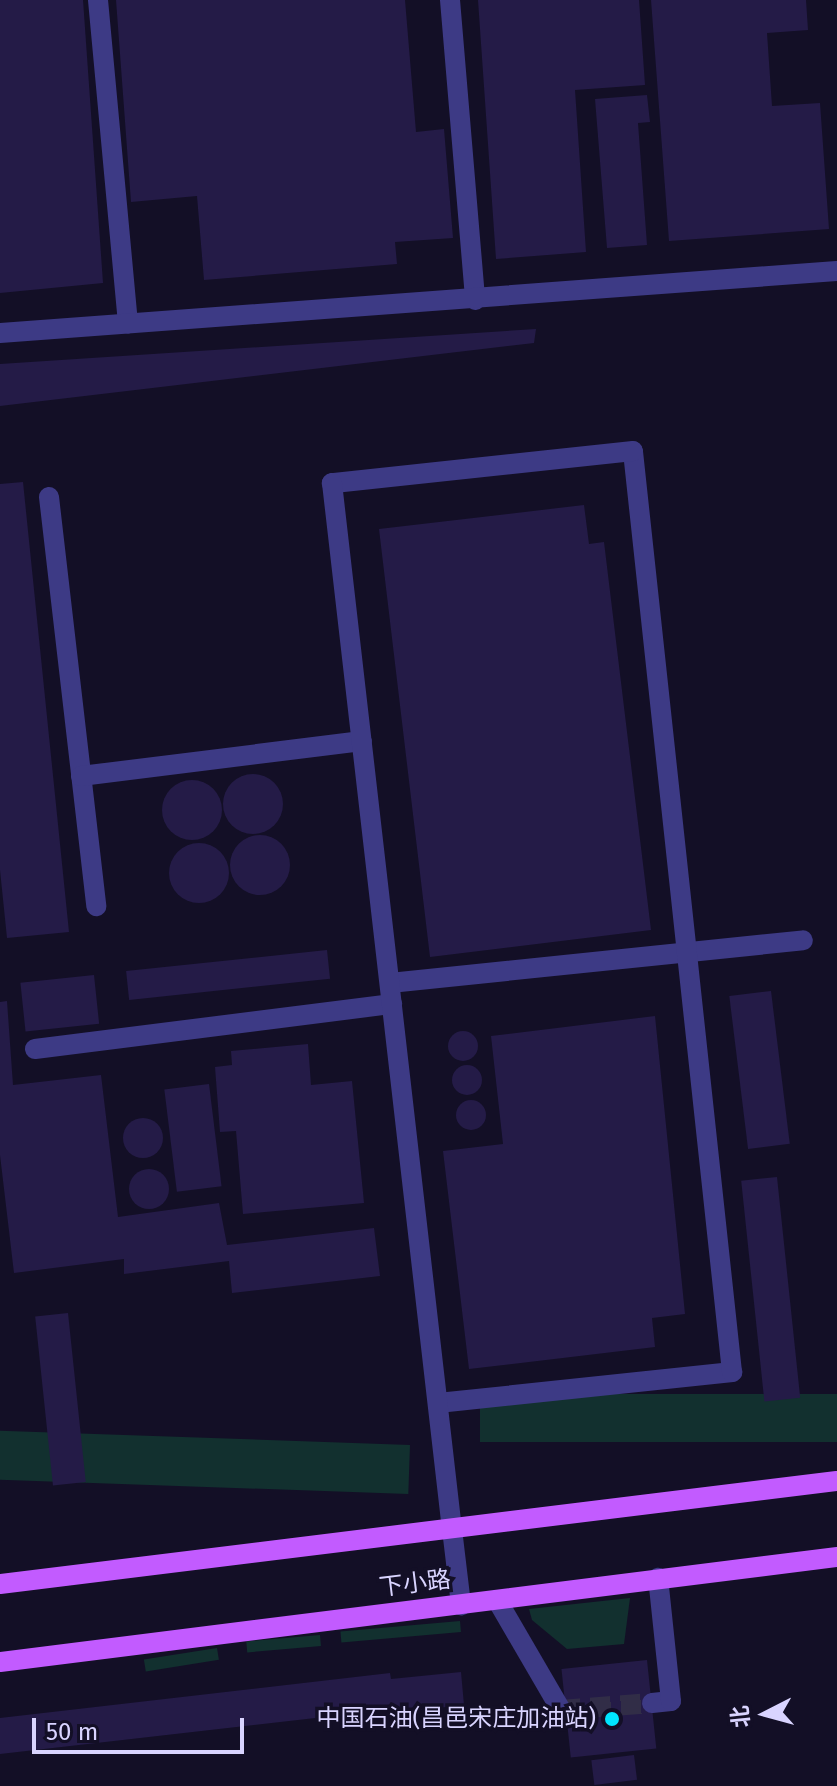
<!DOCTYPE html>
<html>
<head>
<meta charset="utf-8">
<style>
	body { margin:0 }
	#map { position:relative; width:837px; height:1786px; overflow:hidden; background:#130f26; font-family:"Fira Sans","Noto Sans SC",sans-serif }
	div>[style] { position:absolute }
	.green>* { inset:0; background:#12302f; transform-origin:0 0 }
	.building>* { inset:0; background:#241b47; transform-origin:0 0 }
	.round { border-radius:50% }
	.minor-tunnel>* { height:20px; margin-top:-10px; transform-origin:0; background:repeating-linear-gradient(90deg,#312d47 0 20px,transparent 0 30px) }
	.minor>* { height:20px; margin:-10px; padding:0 10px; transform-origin:10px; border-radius:10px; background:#3d3a85 }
	.major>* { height:20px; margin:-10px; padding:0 10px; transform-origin:10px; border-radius:10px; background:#c25bff }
	.dots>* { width:22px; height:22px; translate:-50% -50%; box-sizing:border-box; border:4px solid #130f26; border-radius:50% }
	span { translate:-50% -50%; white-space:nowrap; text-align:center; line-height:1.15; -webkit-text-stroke:7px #130f26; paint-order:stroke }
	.street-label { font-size:24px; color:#d9d4ff }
	.poi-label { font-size:24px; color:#d9d4ff }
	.right { translate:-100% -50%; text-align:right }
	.north { position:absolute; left:725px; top:1674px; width:80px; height:80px; -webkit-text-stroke:6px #130f26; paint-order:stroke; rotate:264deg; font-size:22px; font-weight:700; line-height:32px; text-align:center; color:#d9d4ff }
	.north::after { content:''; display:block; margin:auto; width:28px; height:36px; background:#d9d4ff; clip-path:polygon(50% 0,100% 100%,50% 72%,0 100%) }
	.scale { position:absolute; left:32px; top:1718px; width:212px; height:36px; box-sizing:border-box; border:4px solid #d9d4ff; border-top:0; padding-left:10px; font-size:24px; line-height:28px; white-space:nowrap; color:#d9d4ff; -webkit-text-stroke:6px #130f26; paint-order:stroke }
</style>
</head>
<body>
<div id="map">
	<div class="green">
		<div style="left:837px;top:1394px;width:48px;height:357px;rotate:90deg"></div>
		<div style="left:410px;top:1445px;width:49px;height:413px;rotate:92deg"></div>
		<div style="clip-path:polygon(630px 1598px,624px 1644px,567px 1649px,532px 1620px,529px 1609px)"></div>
		<div style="left:460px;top:1621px;width:11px;height:120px;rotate:85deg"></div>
		<div style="left:320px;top:1635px;width:11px;height:74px;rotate:85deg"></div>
		<div style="left:217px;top:1648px;width:12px;height:74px;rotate:81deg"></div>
	</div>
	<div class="building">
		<div style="clip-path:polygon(0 0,83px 0,103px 283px,0 293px)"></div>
		<div style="clip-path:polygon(116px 0,405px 0,416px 132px,444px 129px,453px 238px,395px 242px,397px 264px,204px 280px,197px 196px,131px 202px)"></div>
		<div style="clip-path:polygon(478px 0,639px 0,645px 85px,575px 90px,586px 252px,496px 259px)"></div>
		<div style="clip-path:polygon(651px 0,806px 0,808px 30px,767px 33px,772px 106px,820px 103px,829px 229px,669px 241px)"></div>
		<div style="clip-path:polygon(647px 95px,650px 122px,638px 123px,647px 245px,607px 248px,595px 99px)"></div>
		<div style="clip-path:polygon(536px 329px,534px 343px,0 406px,0 364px)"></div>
		<div style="clip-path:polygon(23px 482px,69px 932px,7px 938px,0 870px,0 484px)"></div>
		<div style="clip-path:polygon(584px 505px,589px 544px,604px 542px,651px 930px,430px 957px,379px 529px)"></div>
		<div class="round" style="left:223px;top:774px;width:60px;height:60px"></div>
		<div class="round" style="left:162px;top:780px;width:60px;height:60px"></div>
		<div class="round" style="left:230px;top:835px;width:60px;height:60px"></div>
		<div class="round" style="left:169px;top:843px;width:60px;height:60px"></div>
		<div style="left:327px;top:950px;width:29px;height:202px;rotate:84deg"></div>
		<div style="left:94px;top:975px;width:49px;height:74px;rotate:84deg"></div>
		<div style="left:771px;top:991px;width:154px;height:42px;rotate:83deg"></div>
		<div style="clip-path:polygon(7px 1001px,13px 1085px,101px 1075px,118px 1217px,219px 1203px,227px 1245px,374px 1228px,380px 1276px,232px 1293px,229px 1261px,124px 1274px,124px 1259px,14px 1273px,0 1155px,0 1002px)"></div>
		<div style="clip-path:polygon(655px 1016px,685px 1314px,652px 1318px,655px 1347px,469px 1369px,443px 1151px,503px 1144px,491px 1036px)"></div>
		<div class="round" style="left:448px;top:1031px;width:30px;height:30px"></div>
		<div style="clip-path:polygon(308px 1044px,311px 1085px,352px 1081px,364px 1203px,243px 1214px,236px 1131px,220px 1132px,215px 1067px,232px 1065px,231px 1051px)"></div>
		<div class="round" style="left:452px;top:1065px;width:30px;height:30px"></div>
		<div style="left:209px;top:1084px;width:103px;height:45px;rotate:83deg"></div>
		<div class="round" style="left:456px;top:1100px;width:30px;height:30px"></div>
		<div class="round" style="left:123px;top:1118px;width:40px;height:40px"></div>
		<div class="round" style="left:129px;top:1169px;width:40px;height:40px"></div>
		<div style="left:777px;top:1177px;width:222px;height:36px;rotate:84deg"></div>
		<div style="left:68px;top:1313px;width:170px;height:33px;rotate:84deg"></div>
		<div style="left:647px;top:1660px;width:89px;height:86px;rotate:84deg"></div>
		<div style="clip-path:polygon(461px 1672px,464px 1705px,394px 1713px,394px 1709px,0 1754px,0 1718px,390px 1673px,391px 1679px)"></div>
		<div style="left:634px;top:1755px;width:25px;height:43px;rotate:83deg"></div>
	</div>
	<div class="minor-tunnel">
		<div style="left:561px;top:1710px;width:91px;rotate:-4.4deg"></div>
	</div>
	<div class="minor">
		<div style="left:98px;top:0;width:325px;rotate:84.7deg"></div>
		<div style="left:450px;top:0;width:301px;rotate:85.2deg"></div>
		<div style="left:0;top:333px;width:839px;rotate:-4.24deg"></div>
		<div style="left:49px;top:497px;width:412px;rotate:83.4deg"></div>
		<div style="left:81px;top:776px;width:283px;rotate:-7.1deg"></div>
		<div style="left:390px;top:983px;width:415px;rotate:-5.9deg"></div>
		<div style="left:35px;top:1049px;width:360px;rotate:-7.2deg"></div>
		<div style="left:438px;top:1403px;width:296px;rotate:-6deg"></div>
		<div style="left:732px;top:1372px;width:926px;rotate:-96.14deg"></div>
		<div style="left:633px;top:451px;width:303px;rotate:173.9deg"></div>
		<div style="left:332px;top:483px;width:1053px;rotate:83.46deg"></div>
		<div style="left:452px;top:1529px;width:77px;rotate:83.2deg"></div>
		<div style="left:497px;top:1600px;width:127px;rotate:59.8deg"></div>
		<div style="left:652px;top:1703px;width:19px;rotate:-6deg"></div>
		<div style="left:671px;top:1701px;width:124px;rotate:-96deg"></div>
	</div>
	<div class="major">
		<div style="left:0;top:1584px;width:843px;rotate:-7.02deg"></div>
		<div style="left:0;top:1662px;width:844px;rotate:-7.15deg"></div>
	</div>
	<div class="dots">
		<div style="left:612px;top:1719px;background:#00e5ff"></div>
	</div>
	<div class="street-label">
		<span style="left:415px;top:1584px;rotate:-7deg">下小路</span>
	</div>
	<div class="poi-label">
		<span class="right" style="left:596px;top:1719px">中国石油(昌邑宋庄加油站)</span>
	</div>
	<div class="north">北</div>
	<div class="scale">50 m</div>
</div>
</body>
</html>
